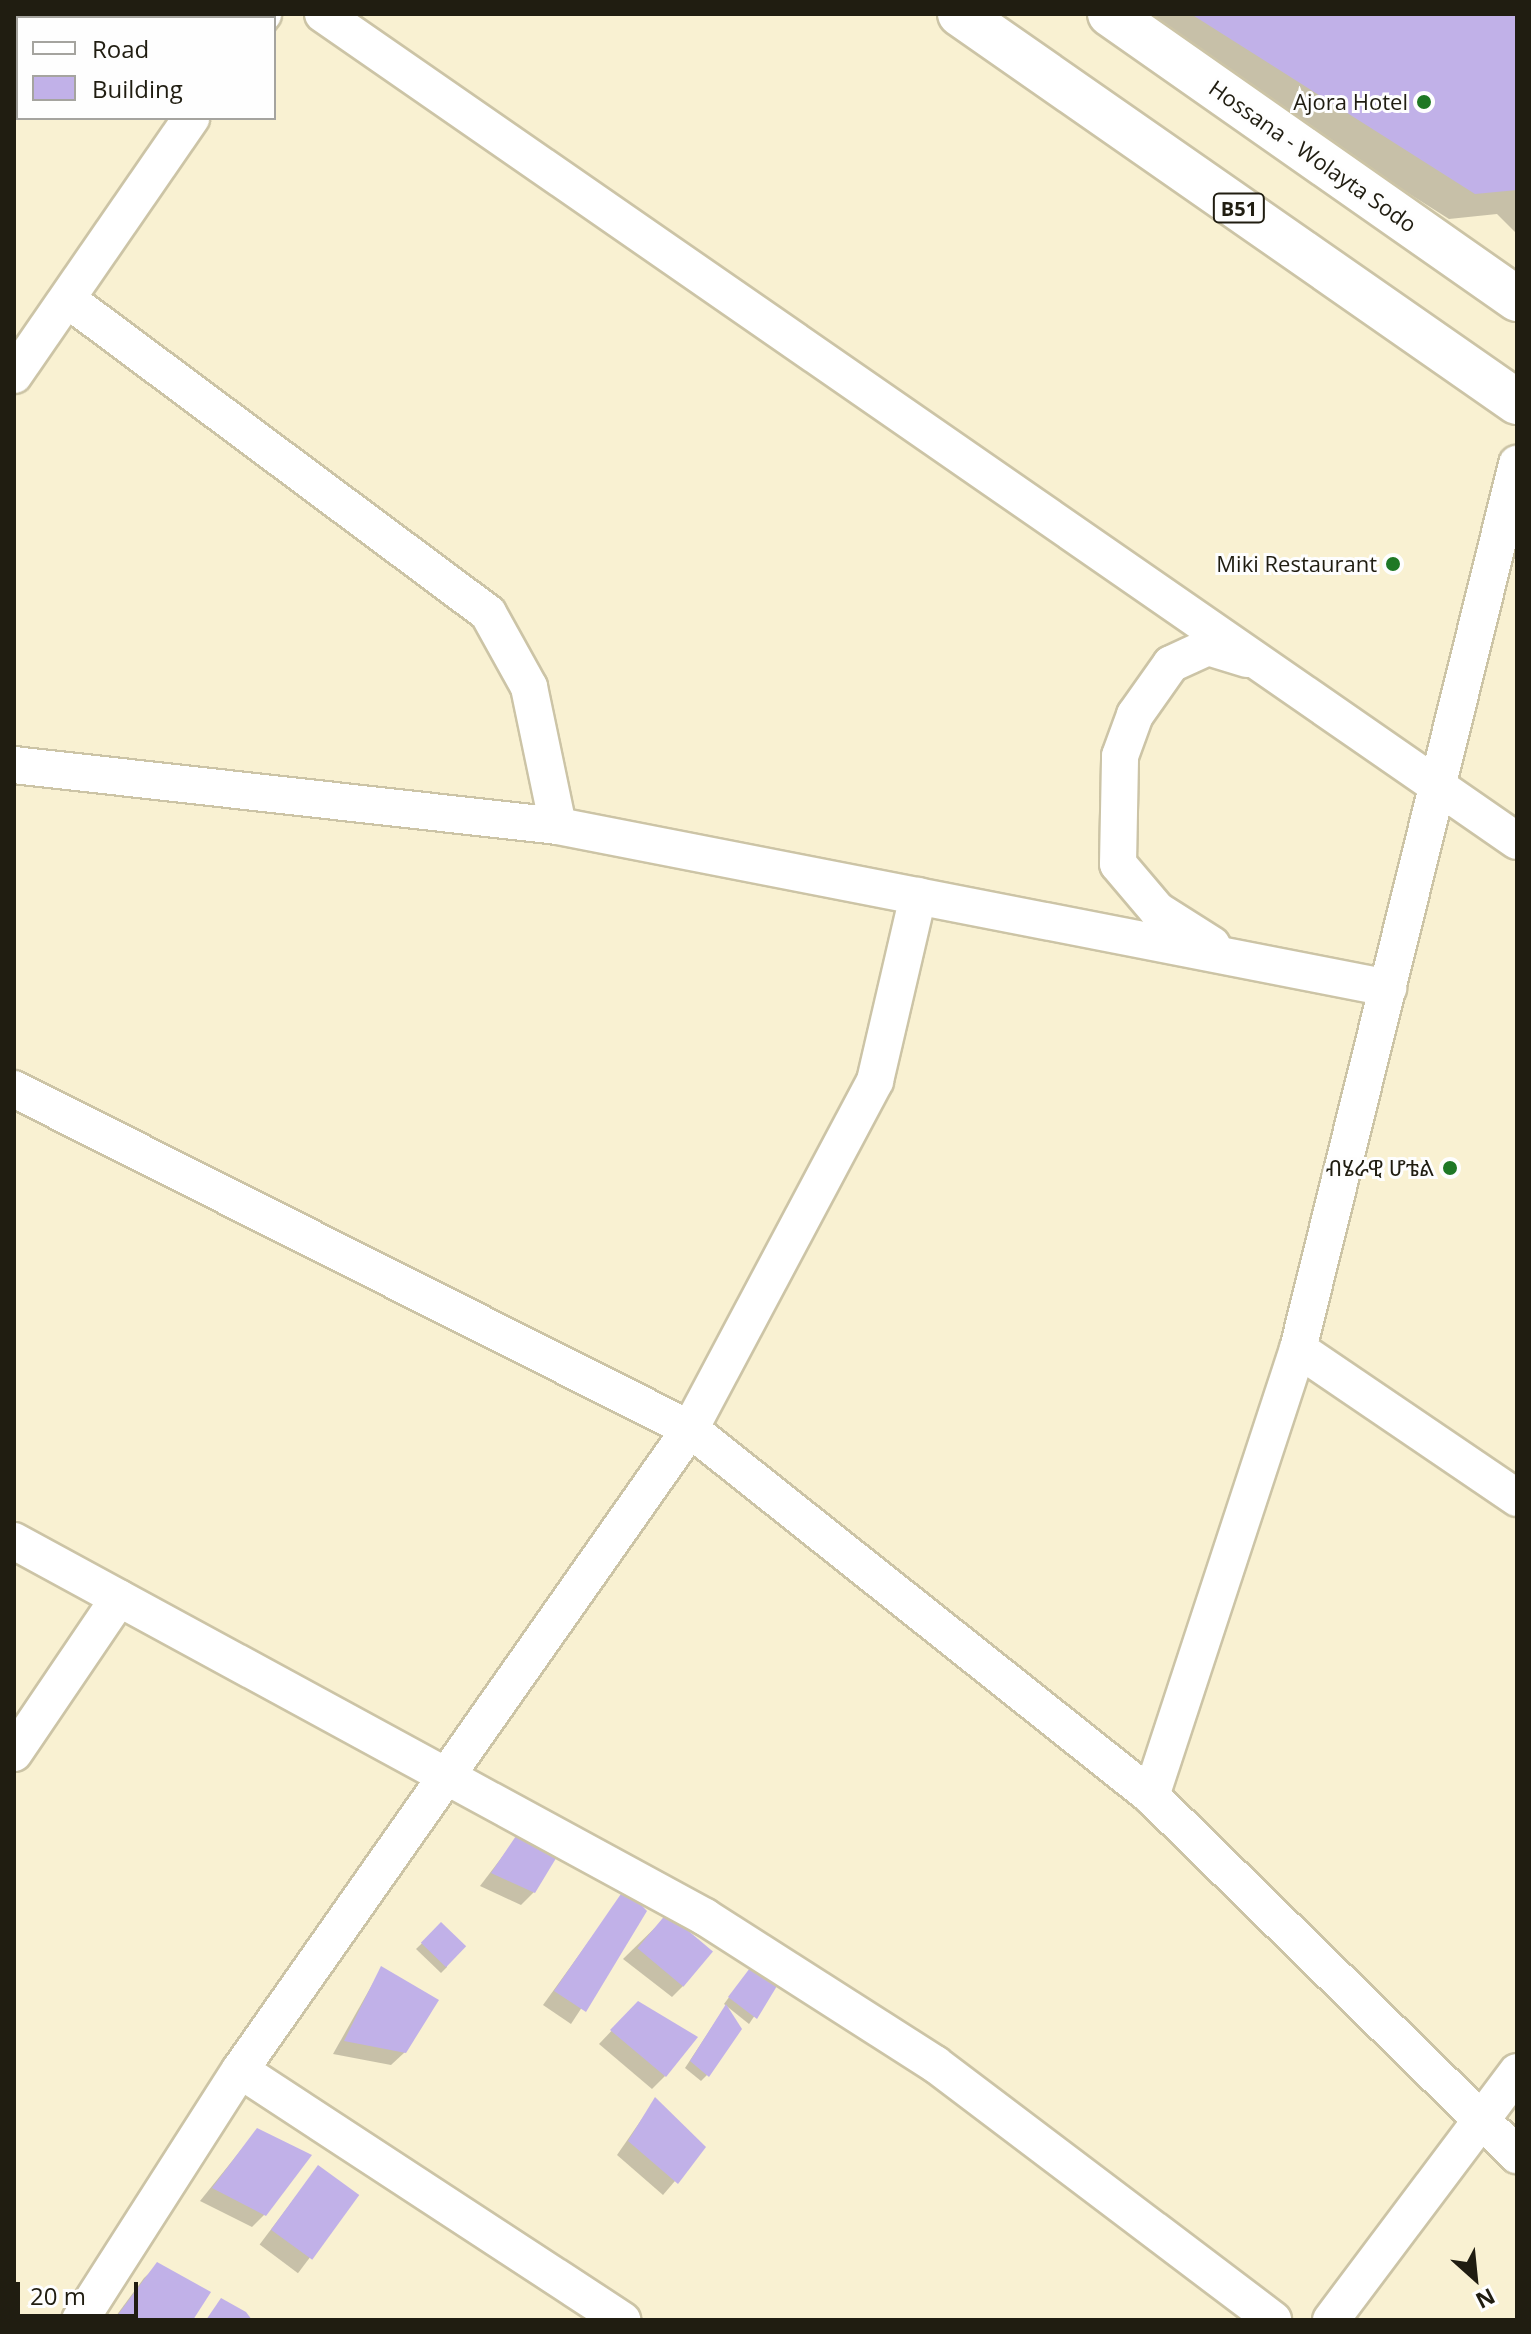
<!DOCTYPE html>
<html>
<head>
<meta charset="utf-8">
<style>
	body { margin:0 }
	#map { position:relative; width:1531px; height:2334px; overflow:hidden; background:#f9f1d2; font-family:"Open Sans","Noto Sans Ethiopic",sans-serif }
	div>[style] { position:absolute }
	.shadow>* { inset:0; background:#0003; transform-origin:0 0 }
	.building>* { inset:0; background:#c1b1e8; transform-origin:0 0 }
	.roads { filter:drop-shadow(2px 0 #ccc4a6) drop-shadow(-2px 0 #ccc4a6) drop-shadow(0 2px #ccc4a6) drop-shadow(0 -2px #ccc4a6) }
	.minor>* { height:36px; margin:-18px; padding:0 18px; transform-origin:18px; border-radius:18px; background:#fff }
	.trunk>* { height:44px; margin:-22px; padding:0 22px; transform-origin:22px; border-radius:22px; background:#fff }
	.dots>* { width:22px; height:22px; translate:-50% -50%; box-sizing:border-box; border:4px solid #fefefe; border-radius:50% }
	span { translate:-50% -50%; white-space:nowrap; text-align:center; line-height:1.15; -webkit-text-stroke:6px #fefefe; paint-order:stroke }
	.shield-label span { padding:2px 6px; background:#fefefe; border:2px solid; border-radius:6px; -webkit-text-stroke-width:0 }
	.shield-label { font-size:20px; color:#201d11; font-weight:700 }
	.poi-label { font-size:22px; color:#201d11 }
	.right { translate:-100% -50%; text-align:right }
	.street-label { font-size:22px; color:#201d11 }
	.frame { position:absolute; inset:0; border:16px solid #201d11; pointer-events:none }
	.legend { position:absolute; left:16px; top:16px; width:260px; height:104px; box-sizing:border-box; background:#fefefe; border:2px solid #a5a49f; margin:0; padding:10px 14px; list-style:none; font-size:24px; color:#201d11 }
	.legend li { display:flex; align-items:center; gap:16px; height:40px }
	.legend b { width:40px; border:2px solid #a5a49f }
	.north { position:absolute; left:1435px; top:2238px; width:80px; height:80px; -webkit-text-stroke:6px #fefefe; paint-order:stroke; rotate:153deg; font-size:22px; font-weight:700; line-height:32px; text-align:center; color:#201d11 }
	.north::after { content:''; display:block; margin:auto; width:28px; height:36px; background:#201d11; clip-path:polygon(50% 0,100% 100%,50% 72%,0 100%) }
	.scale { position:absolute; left:16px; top:2282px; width:122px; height:36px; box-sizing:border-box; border:4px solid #201d11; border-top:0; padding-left:10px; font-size:24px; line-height:28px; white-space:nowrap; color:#201d11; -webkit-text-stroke:6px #fefefe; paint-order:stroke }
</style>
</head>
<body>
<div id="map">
	<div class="shadow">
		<div style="clip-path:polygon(1125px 14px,1517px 14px,1517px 234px,1497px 214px,1449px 219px)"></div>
		<div style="clip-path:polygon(518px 1836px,534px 1892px,521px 1905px,480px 1886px)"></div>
		<div style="clip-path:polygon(625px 1891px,645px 1911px,571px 2024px,543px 2005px)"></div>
		<div style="clip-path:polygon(667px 1916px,685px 1984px,672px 1997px,623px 1959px)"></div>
		<div style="clip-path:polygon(441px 1925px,447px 1967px,441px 1973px,416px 1949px)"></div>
		<div style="clip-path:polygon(381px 1969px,405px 2052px,391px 2065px,333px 2054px)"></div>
		<div style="clip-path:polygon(747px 1973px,778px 1981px,749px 2024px,724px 2004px)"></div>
		<div style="clip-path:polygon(638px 2003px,665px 2076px,652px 2089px,599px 2044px)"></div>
		<div style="clip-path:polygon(725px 2007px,707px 2075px,701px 2081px,685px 2068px)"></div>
		<div style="clip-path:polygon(655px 2100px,704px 2147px,663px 2195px,617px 2155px)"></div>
		<div style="clip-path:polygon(257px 2130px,265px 2214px,252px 2227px,200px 2201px)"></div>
		<div style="left:318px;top:2167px;width:48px;height:97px;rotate:37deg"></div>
		<div style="clip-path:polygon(158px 2265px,191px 2320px,113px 2320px,144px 2278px)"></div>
	</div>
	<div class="building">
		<div style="clip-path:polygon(1191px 14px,1517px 14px,1517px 190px,1475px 194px)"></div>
		<div style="clip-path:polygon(518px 1833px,558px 1855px,535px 1893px,491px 1873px)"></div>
		<div style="clip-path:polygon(625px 1888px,647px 1911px,586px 2012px,554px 1991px)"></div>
		<div style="left:667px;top:1913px;width:60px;height:46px;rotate:40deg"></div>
		<div style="left:441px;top:1922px;width:35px;height:29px;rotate:44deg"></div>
		<div style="clip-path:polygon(753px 1964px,780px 1981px,757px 2019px,728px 1997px)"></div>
		<div style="clip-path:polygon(381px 1966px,439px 2000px,406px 2053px,344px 2041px)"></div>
		<div style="clip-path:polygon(638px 2001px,698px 2037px,666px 2077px,610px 2030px)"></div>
		<div style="clip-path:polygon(726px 2004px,742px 2029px,709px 2077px,690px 2061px)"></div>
		<div style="clip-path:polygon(655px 2097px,706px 2147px,678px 2184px,628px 2141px)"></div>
		<div style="clip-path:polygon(257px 2128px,312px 2155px,266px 2216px,212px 2188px)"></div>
		<div style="left:318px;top:2165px;width:51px;height:80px;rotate:36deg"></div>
		<div style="clip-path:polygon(157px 2262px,211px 2292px,193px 2320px,114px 2320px)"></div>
		<div style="clip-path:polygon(221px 2298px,246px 2312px,252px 2320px,206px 2320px)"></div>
	</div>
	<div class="roads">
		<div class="minor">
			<div style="left:323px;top:14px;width:1452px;rotate:34.71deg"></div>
			<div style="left:260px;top:18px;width:5px;rotate:-53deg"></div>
			<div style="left:67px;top:299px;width:525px;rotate:36.72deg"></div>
			<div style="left:488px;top:613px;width:85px;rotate:61deg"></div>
			<div style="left:529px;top:687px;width:142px;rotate:78.2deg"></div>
			<div style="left:558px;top:826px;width:846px;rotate:11.04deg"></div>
			<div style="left:14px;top:375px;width:312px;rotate:-55.4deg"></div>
			<div style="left:14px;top:765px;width:547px;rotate:6.4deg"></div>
			<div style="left:1212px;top:945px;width:65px;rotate:-147.5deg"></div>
			<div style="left:1157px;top:910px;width:60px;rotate:-130.3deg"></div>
			<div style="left:1118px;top:864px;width:108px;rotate:-88.9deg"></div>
			<div style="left:1120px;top:756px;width:44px;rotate:-69.9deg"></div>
			<div style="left:1135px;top:715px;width:62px;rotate:-54.8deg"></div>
			<div style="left:1171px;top:664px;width:41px;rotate:-24.7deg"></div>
			<div style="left:1208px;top:647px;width:41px;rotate:17.1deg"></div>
			<div style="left:14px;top:1089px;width:757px;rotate:26.7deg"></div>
			<div style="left:690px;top:1429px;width:589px;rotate:38.52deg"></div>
			<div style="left:1151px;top:1796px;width:513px;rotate:44.45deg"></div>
			<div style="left:1298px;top:1349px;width:265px;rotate:34.2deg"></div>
			<div style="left:14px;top:1541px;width:787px;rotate:28.55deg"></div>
			<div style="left:705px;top:1917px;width:273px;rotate:32.6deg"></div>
			<div style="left:935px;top:2064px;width:424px;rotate:37.1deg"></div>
			<div style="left:14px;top:1753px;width:187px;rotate:-55.9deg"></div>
			<div style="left:1151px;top:1796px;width:471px;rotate:-71.8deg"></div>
			<div style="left:1298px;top:1349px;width:912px;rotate:-76.1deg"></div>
			<div style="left:240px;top:2070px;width:457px;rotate:33.2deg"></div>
			<div style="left:80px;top:2320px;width:297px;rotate:-57.4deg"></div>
			<div style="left:240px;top:2070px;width:783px;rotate:-54.93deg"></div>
			<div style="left:690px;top:1429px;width:394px;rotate:-62deg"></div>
			<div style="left:875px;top:1081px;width:190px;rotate:-76.9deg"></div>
			<div style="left:1331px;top:2320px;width:310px;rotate:-53.1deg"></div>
		</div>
		<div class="trunk">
			<div style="left:960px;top:14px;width:679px;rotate:34.86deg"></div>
			<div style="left:1110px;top:14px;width:497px;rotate:35deg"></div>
		</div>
	</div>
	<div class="dots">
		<div style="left:1424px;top:102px;background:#1f7825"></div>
		<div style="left:1393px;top:564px;background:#1f7825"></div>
		<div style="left:1450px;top:1168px;background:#1f7825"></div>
	</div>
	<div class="shield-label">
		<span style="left:1239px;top:208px">B51</span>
	</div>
	<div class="poi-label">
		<span class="right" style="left:1408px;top:102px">Ajora Hotel</span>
		<span class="right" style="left:1377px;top:564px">Miki Restaurant</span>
		<span class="right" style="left:1434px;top:1168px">ብሄራዊ ሆቴል</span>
	</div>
	<div class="street-label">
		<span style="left:1313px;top:156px;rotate:35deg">Hossana - Wolayta Sodo</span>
	</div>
	<div class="frame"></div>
	<ul class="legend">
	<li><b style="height:10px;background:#fff"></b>Road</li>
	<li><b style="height:22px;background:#c1b1e8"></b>Building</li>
	</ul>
	<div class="north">N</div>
	<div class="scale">20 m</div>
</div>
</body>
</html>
